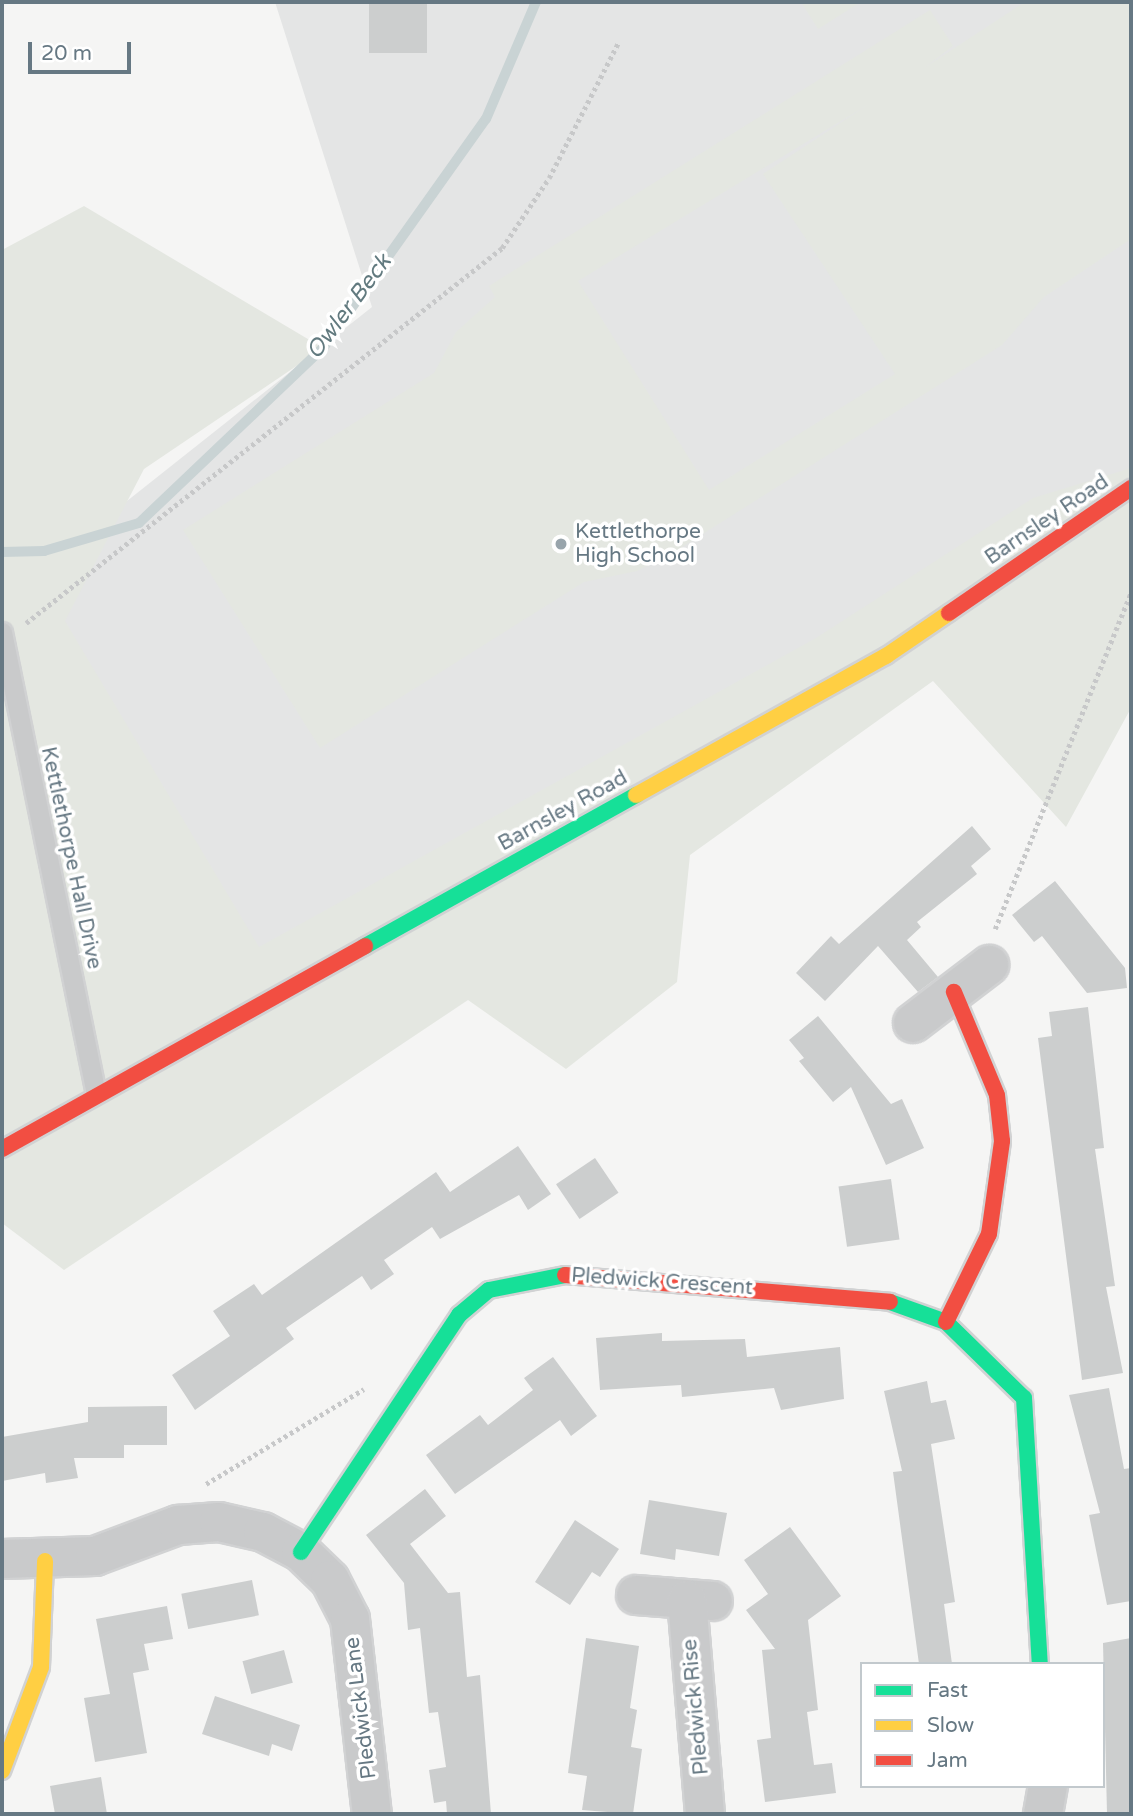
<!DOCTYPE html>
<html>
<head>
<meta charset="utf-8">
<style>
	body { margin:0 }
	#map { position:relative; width:1133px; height:1816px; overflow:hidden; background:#f5f5f4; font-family:"Varela Round",sans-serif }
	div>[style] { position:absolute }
	.built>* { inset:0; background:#e4e5e5 }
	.green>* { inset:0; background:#e4e7e1 }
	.stream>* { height:10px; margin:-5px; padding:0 5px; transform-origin:5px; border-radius:5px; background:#c9d3d4 }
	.building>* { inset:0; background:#cccece; transform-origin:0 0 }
	.path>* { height:4.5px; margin-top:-2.25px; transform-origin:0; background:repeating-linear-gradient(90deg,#c7c8c9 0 3.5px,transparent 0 7px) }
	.roads { filter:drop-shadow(2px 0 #d1d2d3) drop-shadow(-2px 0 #d1d2d3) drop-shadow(0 2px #d1d2d3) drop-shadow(0 -2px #d1d2d3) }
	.lane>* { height:19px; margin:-9.5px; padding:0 9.5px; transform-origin:9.5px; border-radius:9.5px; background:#c9cacb }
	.street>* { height:38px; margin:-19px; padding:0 19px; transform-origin:19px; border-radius:19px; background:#c9cacb }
	.fast>* { height:16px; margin:-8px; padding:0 8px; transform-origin:8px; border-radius:8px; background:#16e098 }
	.slow>* { height:16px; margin:-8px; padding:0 8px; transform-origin:8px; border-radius:8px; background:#ffcf43 }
	.jam>* { height:16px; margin:-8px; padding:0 8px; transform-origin:8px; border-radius:8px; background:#f24e42 }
	.dots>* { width:19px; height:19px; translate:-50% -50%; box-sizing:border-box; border:4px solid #fff; border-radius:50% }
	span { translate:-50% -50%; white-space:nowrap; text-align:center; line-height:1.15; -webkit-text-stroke:7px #fff; paint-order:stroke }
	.street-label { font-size:21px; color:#667883 }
	.poi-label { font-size:21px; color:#667883 }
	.left { translate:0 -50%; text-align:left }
	.water-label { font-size:23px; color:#627a7f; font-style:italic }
	.frame { position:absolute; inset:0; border:4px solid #667883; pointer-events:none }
	.legend { position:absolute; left:860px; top:1662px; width:245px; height:126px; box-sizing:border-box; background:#fff; border:2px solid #c2c9cd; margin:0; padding:9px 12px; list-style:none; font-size:21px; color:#667883 }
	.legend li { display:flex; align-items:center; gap:14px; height:35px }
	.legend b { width:35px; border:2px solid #c2c9cd }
	.scale { position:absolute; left:28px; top:42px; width:103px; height:32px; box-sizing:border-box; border:4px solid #667883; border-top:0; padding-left:9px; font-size:21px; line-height:24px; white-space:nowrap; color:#667883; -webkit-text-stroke:5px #fff; paint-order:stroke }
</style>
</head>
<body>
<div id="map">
	<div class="built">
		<div style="clip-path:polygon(275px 2px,1131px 2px,1131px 488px,96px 1093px,2px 600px,372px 307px)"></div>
	</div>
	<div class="green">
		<div style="clip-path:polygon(801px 2px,861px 2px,818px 29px)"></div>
		<div style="clip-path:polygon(evenodd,1025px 2px,1131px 2px,1131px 239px,1044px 297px,1002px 345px,671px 554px,637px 571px,584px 582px,320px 748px,183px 530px,434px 373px,456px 332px,495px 297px,489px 286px,930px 10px,953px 46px,924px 68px,1025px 2px,869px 104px,763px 174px,895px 374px,709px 490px,578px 281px,869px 104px)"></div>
		<div style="clip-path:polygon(84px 206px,323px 348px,144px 469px,65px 621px,259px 947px,816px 638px,1033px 498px,1131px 468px,1131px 708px,1066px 827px,933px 681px,690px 855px,677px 982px,566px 1069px,468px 1000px,64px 1270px,2px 1223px,2px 250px)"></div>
	</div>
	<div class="stream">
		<div style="left:2px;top:552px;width:42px;rotate:-1.4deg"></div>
		<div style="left:44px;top:551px;width:99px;rotate:-16.4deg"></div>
		<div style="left:139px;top:523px;width:254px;rotate:-43.6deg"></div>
		<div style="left:323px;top:348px;width:281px;rotate:-54.6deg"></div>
		<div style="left:486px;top:119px;width:127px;rotate:-66.9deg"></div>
	</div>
	<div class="building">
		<div style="left:369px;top:2px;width:58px;height:51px"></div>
		<div style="clip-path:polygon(972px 826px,991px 849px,971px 866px,977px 874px,917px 922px,921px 927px,907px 940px,938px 977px,918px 992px,878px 946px,825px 1001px,796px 973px,831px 936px,839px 944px)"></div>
		<div style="clip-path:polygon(1055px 881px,1125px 968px,1127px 988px,1087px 993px,1042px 936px,1034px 942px,1012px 915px)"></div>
		<div style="clip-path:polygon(1088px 1007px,1104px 1148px,1095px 1149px,1115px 1286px,1106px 1287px,1123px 1373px,1082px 1380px,1038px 1038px,1052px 1036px,1049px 1012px)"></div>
		<div style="clip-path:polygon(818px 1016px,891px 1104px,902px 1099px,924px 1148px,886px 1165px,851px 1087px,833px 1102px,799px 1061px,804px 1058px,789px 1040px)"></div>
		<div style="clip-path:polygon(518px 1146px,551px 1194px,528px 1210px,519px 1195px,440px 1239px,432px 1227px,384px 1260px,394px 1274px,371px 1290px,362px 1276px,286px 1328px,294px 1339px,195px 1410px,172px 1375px,230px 1336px,213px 1311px,254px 1284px,262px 1295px,436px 1172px,450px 1192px)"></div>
		<div style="left:595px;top:1158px;width:42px;height:47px;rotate:56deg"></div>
		<div style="left:891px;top:1179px;width:61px;height:53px;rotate:82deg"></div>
		<div style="clip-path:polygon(662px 1333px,662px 1341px,745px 1339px,747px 1357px,840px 1347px,844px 1399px,781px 1410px,774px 1388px,682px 1397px,681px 1385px,600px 1390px,596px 1338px)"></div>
		<div style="clip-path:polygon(553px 1357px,597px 1416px,571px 1436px,560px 1420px,455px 1494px,426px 1455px,480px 1415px,488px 1425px,533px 1390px,524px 1378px)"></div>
		<div style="clip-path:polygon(927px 1381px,931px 1403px,946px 1400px,955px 1439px,931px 1444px,955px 1602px,944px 1604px,952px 1664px,919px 1664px,893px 1472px,902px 1471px,884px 1391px)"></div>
		<div style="clip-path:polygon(1109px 1388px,1124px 1469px,1131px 1468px,1131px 1601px,1107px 1605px,1089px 1515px,1100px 1513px,1069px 1395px)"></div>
		<div style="clip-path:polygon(167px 1406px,167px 1445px,124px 1445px,124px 1458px,74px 1458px,78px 1478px,46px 1483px,45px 1473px,2px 1481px,2px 1437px,88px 1422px,88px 1407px)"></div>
		<div style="clip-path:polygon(425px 1489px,446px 1516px,410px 1544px,448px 1593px,460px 1592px,467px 1677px,480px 1675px,491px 1814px,447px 1814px,446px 1801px,434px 1803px,429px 1770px,446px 1767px,438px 1712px,429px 1713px,420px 1628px,408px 1630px,404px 1583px,366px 1535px)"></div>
		<div style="clip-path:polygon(649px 1500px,727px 1513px,719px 1556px,676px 1549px,675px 1560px,640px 1554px)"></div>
		<div style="clip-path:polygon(575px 1520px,619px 1549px,600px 1577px,592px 1572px,570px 1605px,535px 1582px)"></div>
		<div style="clip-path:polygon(790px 1527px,841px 1596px,808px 1620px,818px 1710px,807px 1712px,814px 1765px,832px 1763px,836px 1793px,765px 1802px,757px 1740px,771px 1738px,762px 1650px,775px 1649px,746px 1610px,768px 1594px,744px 1560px)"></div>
		<div style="left:252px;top:1580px;width:36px;height:72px;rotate:79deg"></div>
		<div style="clip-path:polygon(167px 1606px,173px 1639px,144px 1644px,149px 1670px,133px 1673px,147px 1753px,95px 1762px,84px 1698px,110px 1694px,96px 1619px)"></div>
		<div style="clip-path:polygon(586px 1638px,639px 1646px,630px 1708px,637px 1710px,631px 1747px,642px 1749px,633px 1814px,582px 1810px,587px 1776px,568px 1773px)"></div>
		<div style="clip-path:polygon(1131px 1638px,1131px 1814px,1107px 1814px,1103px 1643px)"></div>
		<div style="left:284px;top:1650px;width:34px;height:43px;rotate:75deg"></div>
		<div style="clip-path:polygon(215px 1696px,300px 1725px,292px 1751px,272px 1744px,269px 1756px,202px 1734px)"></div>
		<div style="clip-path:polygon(101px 1777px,107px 1814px,55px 1814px,50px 1786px)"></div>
	</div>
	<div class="path">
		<div style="left:26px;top:623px;width:606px;rotate:-38.23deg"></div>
		<div style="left:502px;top:248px;width:84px;rotate:-56.1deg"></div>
		<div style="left:549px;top:178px;width:152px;rotate:-62.9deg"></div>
		<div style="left:995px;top:929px;width:362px;rotate:-68deg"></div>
		<div style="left:206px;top:1484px;width:184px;rotate:-31deg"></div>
	</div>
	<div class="roads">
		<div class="lane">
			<div style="left:2px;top:632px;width:470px;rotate:78.5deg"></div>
		</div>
		<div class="street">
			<div style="left:913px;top:1023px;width:96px;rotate:-37.3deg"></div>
			<div style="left:2px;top:1559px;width:93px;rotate:-1.8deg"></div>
			<div style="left:95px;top:1556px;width:89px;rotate:-20.5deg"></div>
			<div style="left:178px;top:1525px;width:41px;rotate:-4.2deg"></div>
			<div style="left:219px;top:1522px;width:45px;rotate:12.8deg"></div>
			<div style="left:263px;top:1532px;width:43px;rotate:27.8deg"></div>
			<div style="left:301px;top:1552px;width:40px;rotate:44deg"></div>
			<div style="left:330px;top:1580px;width:44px;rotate:62.9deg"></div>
			<div style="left:350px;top:1619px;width:196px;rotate:83.6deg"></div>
			<div style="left:636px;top:1595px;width:77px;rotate:4.5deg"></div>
			<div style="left:687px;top:1600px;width:215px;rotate:85.2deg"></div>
			<div style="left:1043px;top:1814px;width:28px;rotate:-80deg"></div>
		</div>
		<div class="fast">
			<div style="left:365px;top:946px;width:310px;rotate:-29.1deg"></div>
			<div style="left:890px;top:1302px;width:59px;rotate:19.7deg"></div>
			<div style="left:946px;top:1322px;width:109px;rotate:44.3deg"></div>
			<div style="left:1024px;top:1398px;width:266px;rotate:86.6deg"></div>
			<div style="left:301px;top:1552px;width:285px;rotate:-56.3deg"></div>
			<div style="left:459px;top:1315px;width:39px;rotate:-40deg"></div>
			<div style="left:489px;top:1290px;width:77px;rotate:-11.2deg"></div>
		</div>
		<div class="slow">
			<div style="left:636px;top:795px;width:286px;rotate:-29.1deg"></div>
			<div style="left:886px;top:656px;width:76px;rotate:-34.3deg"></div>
			<div style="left:2px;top:1771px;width:111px;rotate:-69.4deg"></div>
			<div style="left:41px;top:1667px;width:106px;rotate:-87.8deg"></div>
		</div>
		<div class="jam">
			<div style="left:949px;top:613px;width:221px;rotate:-34.5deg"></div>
			<div style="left:2px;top:1149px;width:416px;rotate:-29.2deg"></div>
			<div style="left:565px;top:1275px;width:326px;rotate:4.7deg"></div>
			<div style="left:946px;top:1322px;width:98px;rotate:-64deg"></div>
			<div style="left:989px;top:1234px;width:94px;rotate:-82deg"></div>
			<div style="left:1002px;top:1141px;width:46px;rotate:-96.2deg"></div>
			<div style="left:997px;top:1095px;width:112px;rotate:-112.7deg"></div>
		</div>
	</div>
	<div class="dots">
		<div style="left:561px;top:544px;background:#98a4ab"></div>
	</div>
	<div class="street-label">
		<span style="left:1047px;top:520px;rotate:-34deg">Barnsley Road</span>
		<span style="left:563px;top:811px;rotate:-29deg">Barnsley Road</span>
		<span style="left:71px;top:858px;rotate:78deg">Kettlethorpe Hall Drive</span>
		<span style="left:662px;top:1282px;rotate:4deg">Pledwick Crescent</span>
		<span style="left:696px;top:1707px;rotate:-95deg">Pledwick Rise</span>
		<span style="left:361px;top:1708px;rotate:-97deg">Pledwick Lane</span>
	</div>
	<div class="poi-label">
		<span class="left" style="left:575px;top:544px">Kettlethorpe<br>High School</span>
	</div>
	<div class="water-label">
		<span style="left:349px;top:307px;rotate:-53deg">Owler Beck</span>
	</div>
	<div class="frame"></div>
	<ul class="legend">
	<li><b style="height:9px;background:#16e098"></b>Fast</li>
	<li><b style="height:9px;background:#ffcf43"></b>Slow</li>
	<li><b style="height:9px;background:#f24e42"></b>Jam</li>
	</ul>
	<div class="scale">20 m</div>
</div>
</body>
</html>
